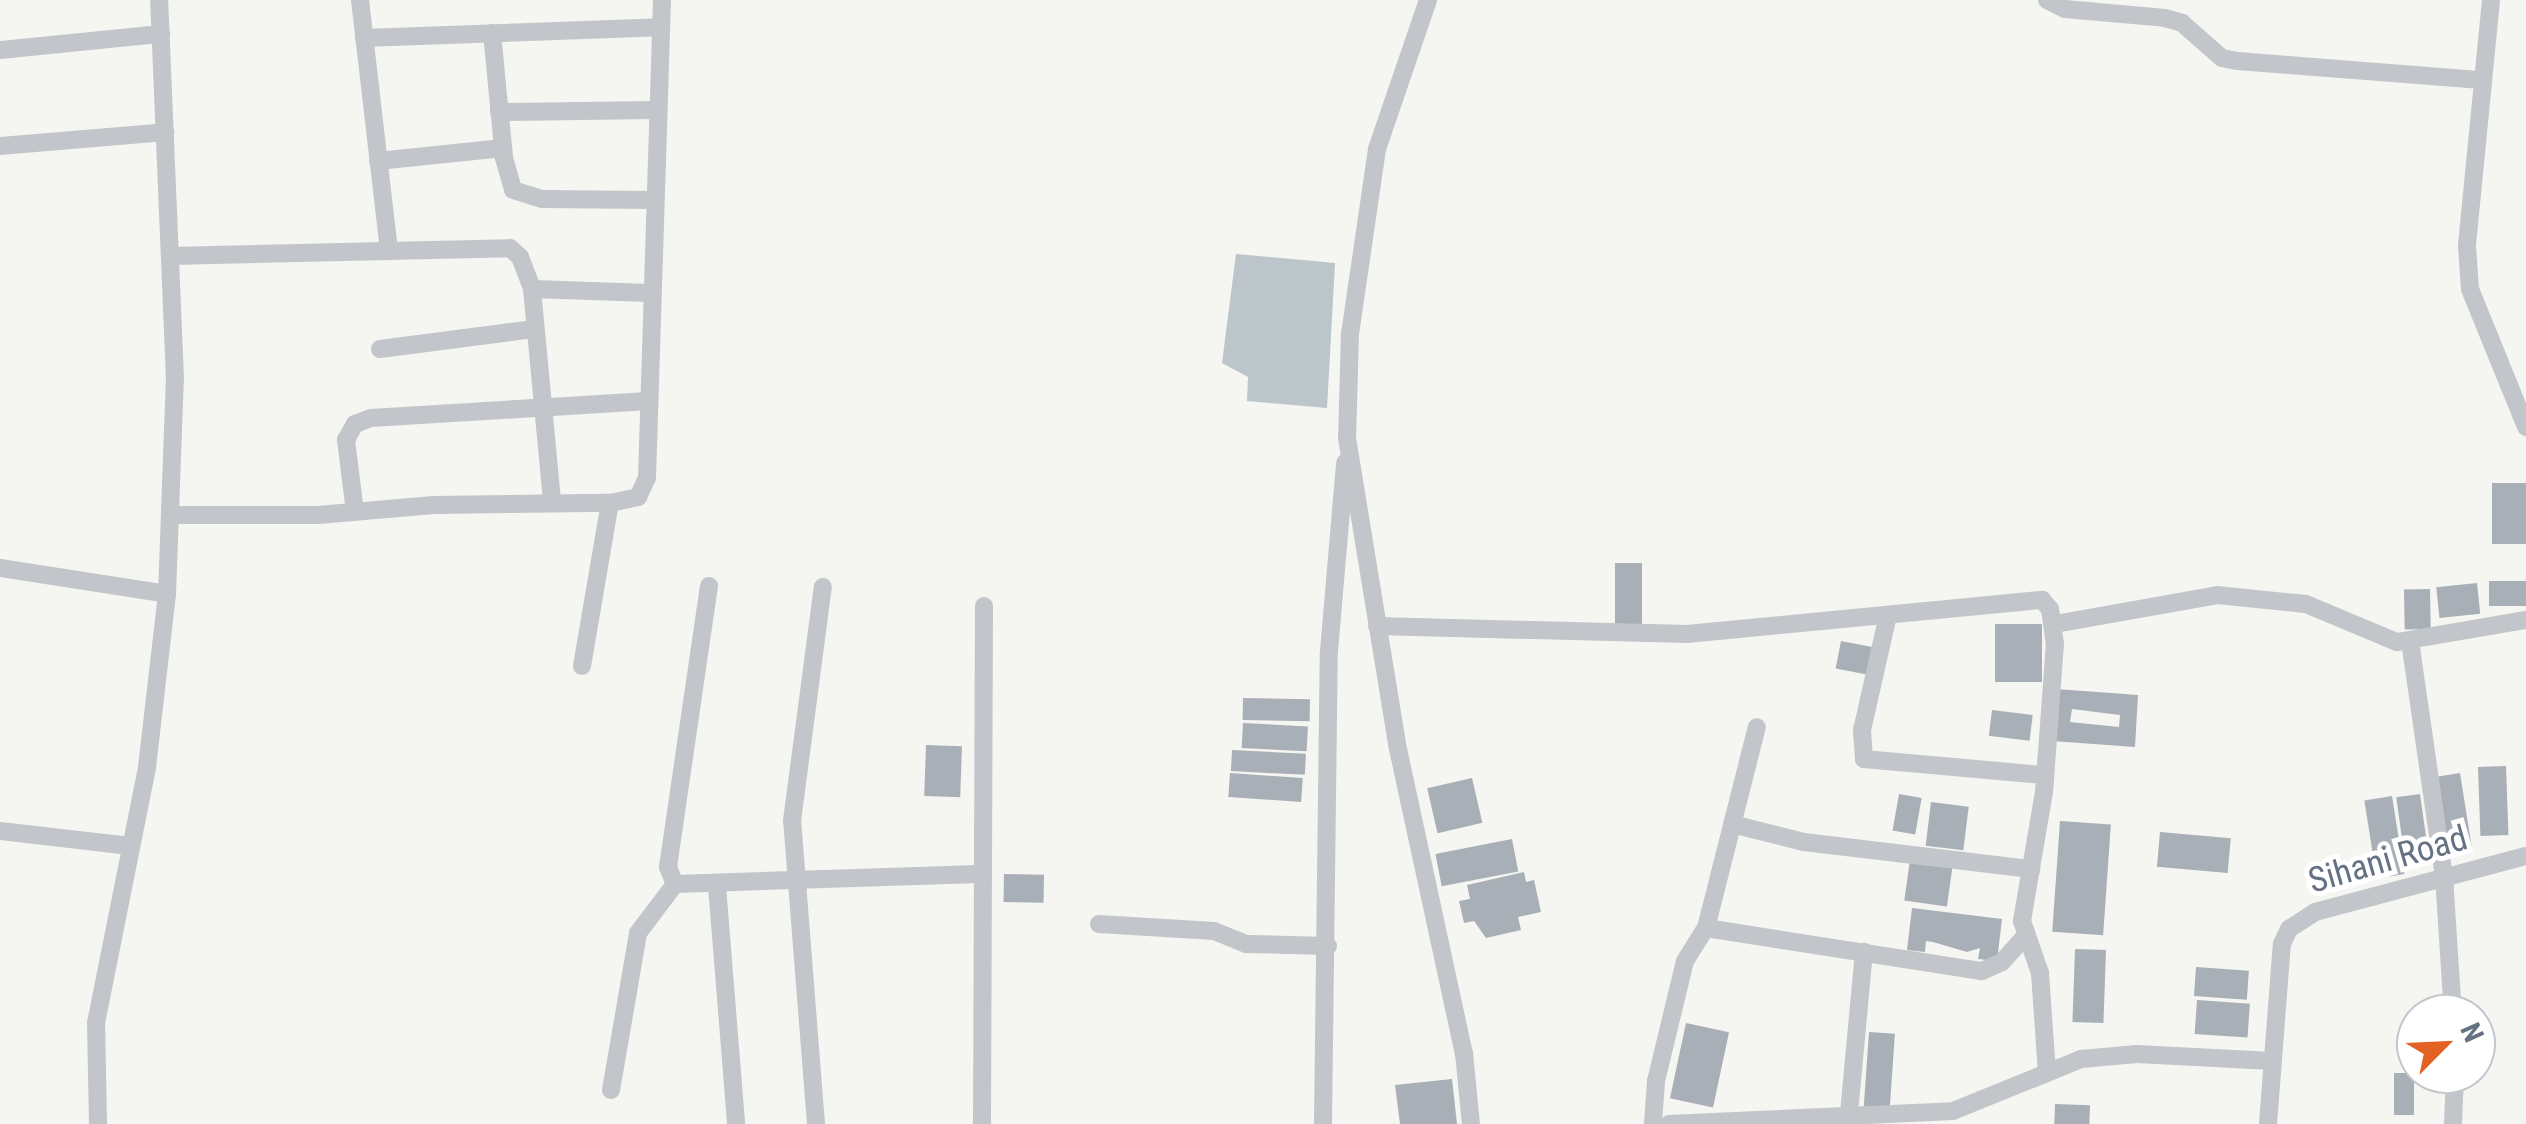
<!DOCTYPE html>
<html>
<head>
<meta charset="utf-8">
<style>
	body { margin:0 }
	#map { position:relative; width:2526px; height:1124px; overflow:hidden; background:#f5f5f1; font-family:"Roboto Condensed",sans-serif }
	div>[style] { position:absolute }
	.water>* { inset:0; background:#bbc5ca }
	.building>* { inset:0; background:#a8afb6; transform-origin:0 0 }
	.minor>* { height:18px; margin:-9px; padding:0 9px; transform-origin:9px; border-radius:9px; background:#c2c5c9 }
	span { translate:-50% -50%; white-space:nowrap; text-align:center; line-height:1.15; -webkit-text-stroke:10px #fff; paint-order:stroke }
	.street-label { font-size:35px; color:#647283 }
	.north { position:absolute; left:2396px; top:994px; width:100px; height:100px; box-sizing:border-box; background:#fff; border:2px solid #c1c7cd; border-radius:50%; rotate:66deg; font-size:28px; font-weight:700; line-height:40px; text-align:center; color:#647283 }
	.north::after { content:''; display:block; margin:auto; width:35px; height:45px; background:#e36123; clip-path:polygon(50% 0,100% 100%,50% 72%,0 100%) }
</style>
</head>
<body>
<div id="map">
	<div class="water">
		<div style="clip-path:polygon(1236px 254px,1335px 263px,1327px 408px,1247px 401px,1248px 377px,1222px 363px)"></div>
	</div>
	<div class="building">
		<div style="left:2492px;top:483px;width:34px;height:61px"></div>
		<div style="left:1615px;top:563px;width:27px;height:63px"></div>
		<div style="left:2526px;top:581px;width:25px;height:37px;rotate:90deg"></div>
		<div style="left:2477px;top:583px;width:31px;height:41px;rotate:84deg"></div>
		<div style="left:2430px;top:589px;width:40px;height:26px;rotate:89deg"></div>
		<div style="left:1995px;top:624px;width:47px;height:58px"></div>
		<div style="left:1841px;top:641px;width:33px;height:28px;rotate:11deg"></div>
		<div style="clip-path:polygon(evenodd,2056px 689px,2138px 695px,2135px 747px,2052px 741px,2056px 689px,2072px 709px,2120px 715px,2119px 727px,2070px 722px,2072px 709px)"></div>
		<div style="left:1243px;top:698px;width:67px;height:22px;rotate:1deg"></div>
		<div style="left:1992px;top:710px;width:41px;height:26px;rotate:7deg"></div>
		<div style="left:1243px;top:723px;width:65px;height:25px;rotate:3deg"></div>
		<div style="left:926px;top:745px;width:36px;height:51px;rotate:2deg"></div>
		<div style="left:1232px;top:750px;width:74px;height:21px;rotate:3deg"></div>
		<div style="left:2506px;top:766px;width:69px;height:28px;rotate:88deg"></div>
		<div style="left:1230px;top:773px;width:73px;height:24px;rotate:4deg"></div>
		<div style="left:2460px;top:773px;width:75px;height:25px;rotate:81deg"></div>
		<div style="left:1472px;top:778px;width:46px;height:46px;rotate:77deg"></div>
		<div style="left:1899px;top:794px;width:23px;height:37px;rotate:10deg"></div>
		<div style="left:2420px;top:794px;width:71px;height:24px;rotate:82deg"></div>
		<div style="left:2392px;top:796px;width:79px;height:28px;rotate:81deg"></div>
		<div style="left:1931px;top:802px;width:38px;height:44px;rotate:7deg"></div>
		<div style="left:2060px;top:821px;width:51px;height:111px;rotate:4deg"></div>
		<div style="left:2160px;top:832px;width:71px;height:35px;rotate:5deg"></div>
		<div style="left:1512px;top:839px;width:33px;height:78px;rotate:79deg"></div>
		<div style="left:1910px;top:860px;width:43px;height:41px;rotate:8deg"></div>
		<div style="clip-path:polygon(1524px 872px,1526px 882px,1534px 880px,1541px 912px,1518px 917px,1521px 930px,1486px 938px,1474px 921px,1464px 923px,1459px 901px,1470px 899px,1467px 885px)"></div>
		<div style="left:1004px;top:874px;width:40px;height:28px;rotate:1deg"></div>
		<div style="clip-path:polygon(1912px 908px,2002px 919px,1997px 961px,1978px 959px,1980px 948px,1967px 952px,1933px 942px,1926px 941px,1925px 952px,1907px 950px)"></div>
		<div style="left:2075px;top:949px;width:31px;height:73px;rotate:2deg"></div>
		<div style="left:2196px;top:967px;width:53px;height:29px;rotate:4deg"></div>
		<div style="left:2197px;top:1000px;width:53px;height:34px;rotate:4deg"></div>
		<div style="left:1686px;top:1023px;width:44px;height:77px;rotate:12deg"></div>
		<div style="left:1869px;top:1032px;width:26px;height:79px;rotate:4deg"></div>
		<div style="left:2394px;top:1073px;width:20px;height:42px"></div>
		<div style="clip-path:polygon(1452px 1079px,1457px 1124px,1400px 1124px,1395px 1085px)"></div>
		<div style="left:2055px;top:1104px;width:35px;height:20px;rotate:2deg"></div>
	</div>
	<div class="minor">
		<div style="left:360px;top:0;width:253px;rotate:83.4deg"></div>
		<div style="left:1428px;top:0;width:157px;rotate:108.9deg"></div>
		<div style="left:1377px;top:149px;width:186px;rotate:98.3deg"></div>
		<div style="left:1350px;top:333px;width:105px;rotate:91.6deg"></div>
		<div style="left:1347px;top:438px;width:315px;rotate:80.7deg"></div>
		<div style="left:1398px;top:749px;width:311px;rotate:77.8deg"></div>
		<div style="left:1464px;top:1053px;width:71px;rotate:84.4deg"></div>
		<div style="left:2047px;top:0;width:20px;rotate:27deg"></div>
		<div style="left:2065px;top:9px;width:100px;rotate:5.1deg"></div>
		<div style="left:2165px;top:18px;width:18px;rotate:16deg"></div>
		<div style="left:2182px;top:23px;width:53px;rotate:41.2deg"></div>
		<div style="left:2222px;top:58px;width:16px;rotate:11deg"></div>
		<div style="left:2238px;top:61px;width:244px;rotate:4.5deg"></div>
		<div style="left:2491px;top:0;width:247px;rotate:95.6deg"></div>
		<div style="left:2467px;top:246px;width:43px;rotate:86deg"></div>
		<div style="left:2470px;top:289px;width:149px;rotate:67.9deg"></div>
		<div style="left:492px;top:33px;width:126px;rotate:84.5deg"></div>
		<div style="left:504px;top:158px;width:33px;rotate:74deg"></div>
		<div style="left:513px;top:190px;width:30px;rotate:17deg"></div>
		<div style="left:542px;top:199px;width:110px;rotate:0.5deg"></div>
		<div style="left:364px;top:38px;width:296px;rotate:-2.1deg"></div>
		<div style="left:0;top:50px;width:162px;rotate:-5.7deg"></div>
		<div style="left:499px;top:112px;width:155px;rotate:-0.7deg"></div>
		<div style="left:0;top:146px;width:166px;rotate:-4.8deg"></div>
		<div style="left:378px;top:161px;width:126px;rotate:-5.9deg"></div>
		<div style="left:170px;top:256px;width:340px;rotate:-1.3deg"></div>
		<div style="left:510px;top:248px;width:13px;rotate:42deg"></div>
		<div style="left:520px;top:257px;width:34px;rotate:69deg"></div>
		<div style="left:532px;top:289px;width:214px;rotate:84.6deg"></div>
		<div style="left:532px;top:289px;width:118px;rotate:1.9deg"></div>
		<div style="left:380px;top:349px;width:156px;rotate:-7.4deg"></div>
		<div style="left:355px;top:512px;width:73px;rotate:-97.1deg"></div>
		<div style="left:346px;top:440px;width:18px;rotate:-61deg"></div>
		<div style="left:355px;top:424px;width:17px;rotate:-21deg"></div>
		<div style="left:371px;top:418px;width:278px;rotate:-3.5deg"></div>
		<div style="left:170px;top:515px;width:148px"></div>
		<div style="left:318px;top:515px;width:116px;rotate:-4.9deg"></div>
		<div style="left:434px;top:505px;width:176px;rotate:-0.7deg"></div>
		<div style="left:610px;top:503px;width:29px;rotate:-12deg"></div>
		<div style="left:638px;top:497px;width:21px;rotate:-65deg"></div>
		<div style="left:647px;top:478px;width:478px;rotate:-88.2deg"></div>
		<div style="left:0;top:568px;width:169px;rotate:8.8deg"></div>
		<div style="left:709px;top:586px;width:284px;rotate:98.3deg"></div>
		<div style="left:668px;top:867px;width:18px;rotate:68deg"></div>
		<div style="left:675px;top:884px;width:304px;rotate:-1.9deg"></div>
		<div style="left:1888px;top:615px;width:118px;rotate:102.7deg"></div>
		<div style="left:1862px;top:730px;width:29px;rotate:86deg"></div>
		<div style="left:1864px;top:759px;width:182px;rotate:5.1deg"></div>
		<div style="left:2055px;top:624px;width:165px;rotate:-10.1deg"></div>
		<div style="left:2217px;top:595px;width:89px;rotate:5.8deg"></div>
		<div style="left:2306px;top:604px;width:99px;rotate:22.7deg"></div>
		<div style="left:2397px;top:642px;width:131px;rotate:-9.7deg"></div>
		<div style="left:1377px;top:626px;width:310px;rotate:1.5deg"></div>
		<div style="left:1687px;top:634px;width:357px;rotate:-5.5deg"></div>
		<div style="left:2042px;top:600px;width:12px;rotate:48deg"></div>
		<div style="left:2050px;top:609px;width:34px;rotate:82deg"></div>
		<div style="left:2055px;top:643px;width:149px;rotate:94.2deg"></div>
		<div style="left:2044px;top:792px;width:131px;rotate:99.7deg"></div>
		<div style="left:2022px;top:921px;width:55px;rotate:70.9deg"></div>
		<div style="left:2040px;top:973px;width:99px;rotate:86deg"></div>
		<div style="left:2410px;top:641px;width:237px;rotate:81.8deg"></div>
		<div style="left:2444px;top:876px;width:138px;rotate:86.3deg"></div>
		<div style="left:582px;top:666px;width:165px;rotate:-80.3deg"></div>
		<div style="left:1732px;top:824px;width:74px;rotate:14deg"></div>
		<div style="left:1804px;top:842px;width:229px;rotate:6.8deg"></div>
		<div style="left:0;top:831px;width:131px;rotate:6.6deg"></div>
		<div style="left:717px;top:886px;width:239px;rotate:85.4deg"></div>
		<div style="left:1099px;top:924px;width:115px;rotate:3.5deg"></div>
		<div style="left:1214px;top:931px;width:35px;rotate:22deg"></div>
		<div style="left:1247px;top:944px;width:81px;rotate:1.4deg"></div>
		<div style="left:1706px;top:928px;width:207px;rotate:-75.8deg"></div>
		<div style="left:611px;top:1090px;width:159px;rotate:-80.2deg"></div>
		<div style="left:638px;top:933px;width:61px;rotate:-52.9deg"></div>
		<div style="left:98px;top:1124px;width:101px;rotate:-91.1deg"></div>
		<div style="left:96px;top:1023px;width:261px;rotate:-78.7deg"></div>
		<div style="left:147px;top:767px;width:174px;rotate:-83.4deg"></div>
		<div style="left:167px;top:594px;width:215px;rotate:-87.9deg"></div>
		<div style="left:175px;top:379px;width:379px;rotate:-92.4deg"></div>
		<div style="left:816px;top:1124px;width:304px;rotate:-94.5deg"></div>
		<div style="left:792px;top:821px;width:236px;rotate:-82.5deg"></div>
		<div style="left:982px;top:1124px;width:518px;rotate:-89.78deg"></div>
		<div style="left:1323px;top:1124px;width:473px;rotate:-89.3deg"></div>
		<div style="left:1329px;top:651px;width:189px;rotate:-85.1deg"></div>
		<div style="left:1653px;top:1124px;width:43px;rotate:-86deg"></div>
		<div style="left:1656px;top:1081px;width:123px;rotate:-76.4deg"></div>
		<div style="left:1685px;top:961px;width:39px;rotate:-58deg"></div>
		<div style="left:1706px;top:928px;width:279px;rotate:8.9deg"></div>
		<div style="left:1982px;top:971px;width:22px;rotate:-24deg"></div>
		<div style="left:2002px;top:962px;width:36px;rotate:-48deg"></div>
		<div style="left:1669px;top:1124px;width:284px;rotate:-2.6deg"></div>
		<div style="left:1953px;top:1111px;width:138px;rotate:-22.1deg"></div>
		<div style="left:2081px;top:1059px;width:56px;rotate:-5.1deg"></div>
		<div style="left:2137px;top:1054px;width:135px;rotate:3deg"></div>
		<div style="left:1848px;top:1124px;width:173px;rotate:-84.7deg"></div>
		<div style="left:2268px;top:1124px;width:181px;rotate:-85.6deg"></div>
		<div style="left:2282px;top:944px;width:17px;rotate:-65deg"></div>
		<div style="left:2289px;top:929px;width:31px;rotate:-33deg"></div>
		<div style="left:2315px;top:912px;width:218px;rotate:-14.9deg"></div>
		<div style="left:2453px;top:1124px;width:50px;rotate:-87.7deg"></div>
	</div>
	<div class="street-label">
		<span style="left:2388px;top:860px;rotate:-16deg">Sihani Road</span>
	</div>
	<div class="north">N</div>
</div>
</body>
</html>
